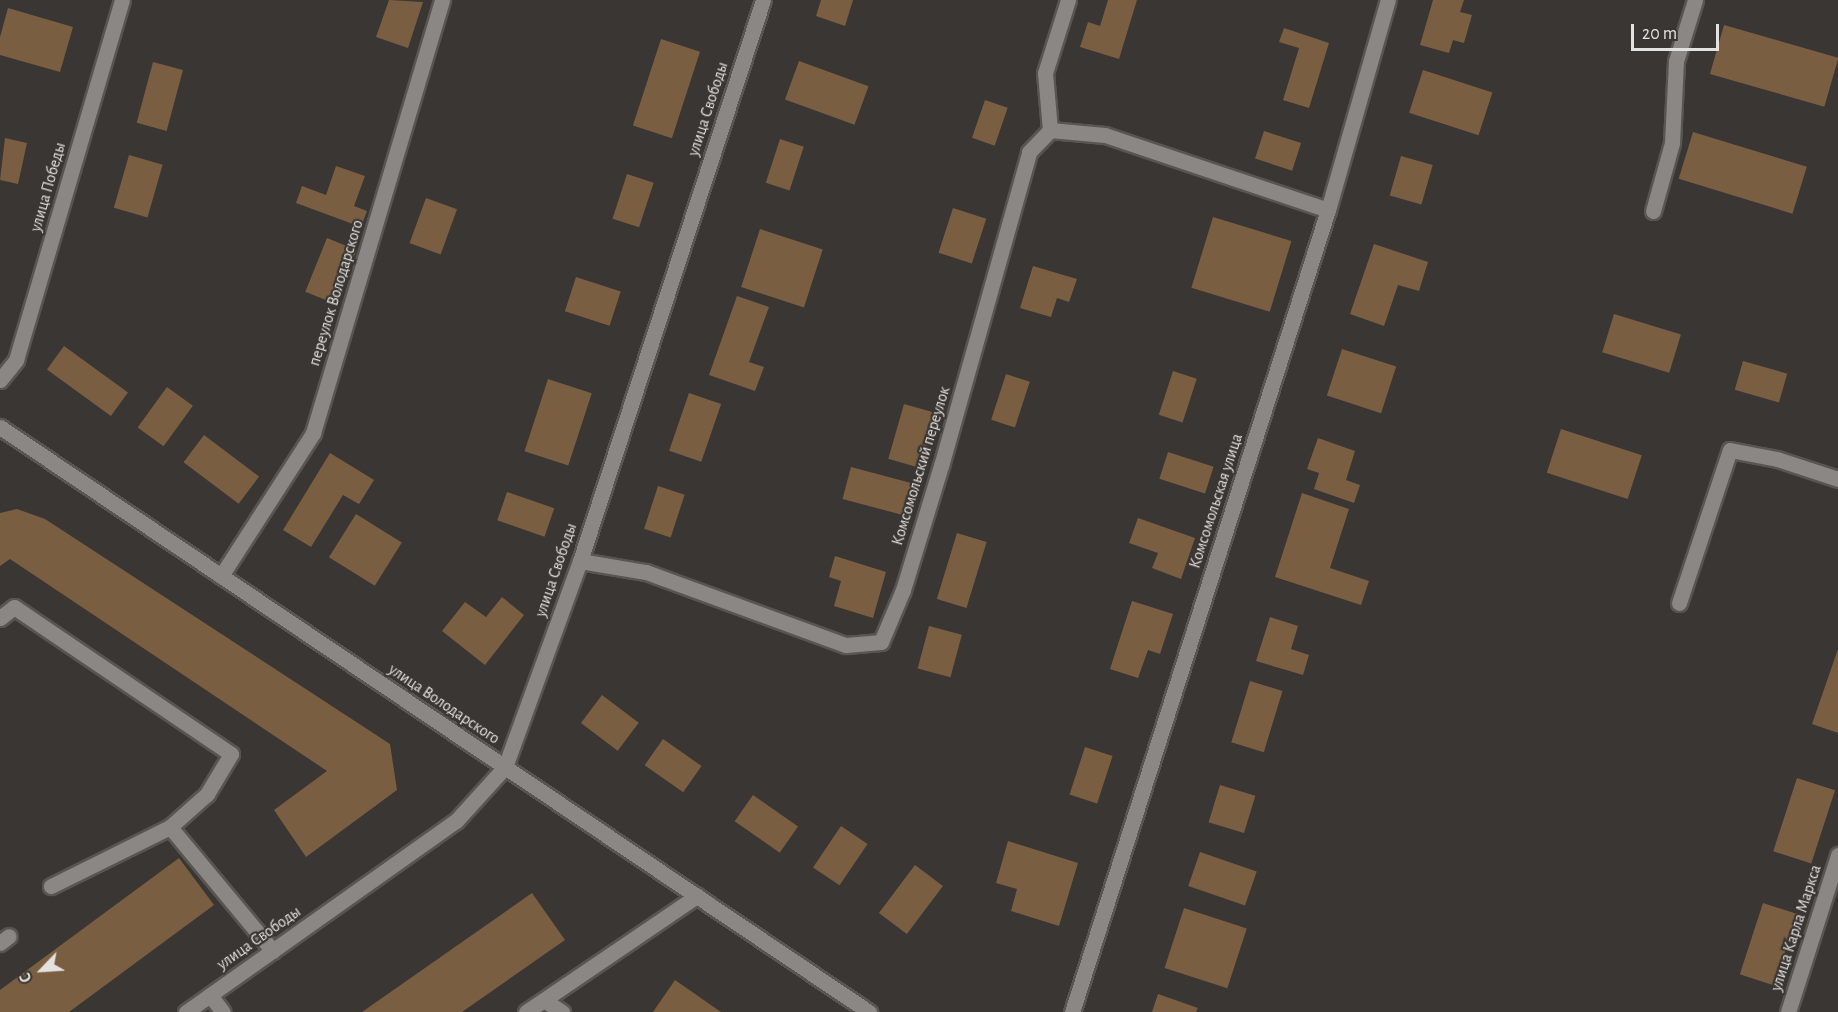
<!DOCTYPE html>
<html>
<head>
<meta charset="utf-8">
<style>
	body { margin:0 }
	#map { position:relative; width:1838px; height:1012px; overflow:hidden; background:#3a3633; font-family:"Alegreya Sans",sans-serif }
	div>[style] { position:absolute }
	.building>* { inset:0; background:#7a5e42; transform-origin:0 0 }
	.roads { filter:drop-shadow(2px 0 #585552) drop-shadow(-2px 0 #585552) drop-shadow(0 2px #585552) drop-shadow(0 -2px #585552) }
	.lane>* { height:15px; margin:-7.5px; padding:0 7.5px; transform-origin:7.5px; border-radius:7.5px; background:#8b8784 }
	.street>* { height:15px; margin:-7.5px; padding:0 7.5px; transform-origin:7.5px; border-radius:7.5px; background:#8b8784 }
	.secondary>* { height:15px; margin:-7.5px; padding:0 7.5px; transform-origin:7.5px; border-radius:7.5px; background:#8b8784 }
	span { translate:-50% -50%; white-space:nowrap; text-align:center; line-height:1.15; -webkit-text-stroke:4.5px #3a3633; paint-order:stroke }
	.street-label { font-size:16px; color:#e4e2e0 }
	.north { position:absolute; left:12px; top:940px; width:60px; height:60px; -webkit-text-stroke:4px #3a3633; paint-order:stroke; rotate:245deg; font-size:16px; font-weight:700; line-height:24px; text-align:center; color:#e4e2e0 }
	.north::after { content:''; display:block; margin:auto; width:21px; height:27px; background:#e4e2e0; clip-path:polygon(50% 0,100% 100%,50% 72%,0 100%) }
	.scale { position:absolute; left:1631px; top:24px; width:88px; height:27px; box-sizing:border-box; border:3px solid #e4e2e0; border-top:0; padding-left:8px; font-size:18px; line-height:21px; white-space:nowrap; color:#e4e2e0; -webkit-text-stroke:4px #3a3633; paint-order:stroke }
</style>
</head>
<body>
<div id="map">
	<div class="building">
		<div style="clip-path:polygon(389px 0,423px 2px,408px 48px,376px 37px)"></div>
		<div style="clip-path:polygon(821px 0,853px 0,845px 26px,816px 16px)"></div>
		<div style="clip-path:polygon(1108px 0,1137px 0,1119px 59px,1080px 47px,1088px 22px,1100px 26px)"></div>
		<div style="clip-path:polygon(1433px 0,1464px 0,1460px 12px,1472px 15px,1464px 43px,1453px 40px,1449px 53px,1420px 45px)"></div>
		<div style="clip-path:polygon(8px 8px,73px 27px,60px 72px,0 55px,0 37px)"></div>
		<div style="left:1724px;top:25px;width:119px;height:51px;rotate:16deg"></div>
		<div style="clip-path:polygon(1284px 28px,1329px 43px,1309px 108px,1283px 100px,1299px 48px,1279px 42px)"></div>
		<div style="left:661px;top:39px;width:41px;height:91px;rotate:18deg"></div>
		<div style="left:799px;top:61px;width:74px;height:41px;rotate:20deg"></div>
		<div style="left:153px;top:62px;width:31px;height:63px;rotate:15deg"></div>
		<div style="left:1423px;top:70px;width:73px;height:45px;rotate:18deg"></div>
		<div style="left:985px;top:100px;width:24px;height:40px;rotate:19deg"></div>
		<div style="left:1264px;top:131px;width:39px;height:29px;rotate:18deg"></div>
		<div style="left:1693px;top:132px;width:119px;height:49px;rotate:17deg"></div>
		<div style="clip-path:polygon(5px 138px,27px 143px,18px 184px,0 180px)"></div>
		<div style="left:780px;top:139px;width:25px;height:46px;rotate:18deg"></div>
		<div style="left:129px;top:155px;width:35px;height:55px;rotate:16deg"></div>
		<div style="left:1401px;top:156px;width:33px;height:41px;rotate:16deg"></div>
		<div style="clip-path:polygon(336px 166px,365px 176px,354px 206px,367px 211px,361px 227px,296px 203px,302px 186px,326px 195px)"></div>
		<div style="left:627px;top:174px;width:28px;height:47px;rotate:18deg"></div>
		<div style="left:426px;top:198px;width:33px;height:48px;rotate:20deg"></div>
		<div style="left:953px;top:208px;width:35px;height:47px;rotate:18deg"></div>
		<div style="left:1213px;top:217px;width:82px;height:74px;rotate:17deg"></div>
		<div style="left:760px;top:229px;width:66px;height:61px;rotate:18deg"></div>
		<div style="left:327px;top:238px;width:32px;height:58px;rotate:22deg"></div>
		<div style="clip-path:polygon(1374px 244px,1428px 262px,1419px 291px,1398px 285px,1384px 326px,1350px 314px)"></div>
		<div style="clip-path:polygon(1033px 266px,1077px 279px,1069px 302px,1057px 298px,1051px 317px,1020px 308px)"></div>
		<div style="left:576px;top:277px;width:47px;height:36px;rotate:18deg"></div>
		<div style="clip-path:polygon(737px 296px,769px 307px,749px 362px,764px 367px,755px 391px,709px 375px)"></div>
		<div style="left:1614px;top:314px;width:70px;height:40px;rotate:17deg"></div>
		<div style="left:64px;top:346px;width:79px;height:29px;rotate:36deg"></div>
		<div style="left:1342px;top:349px;width:57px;height:49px;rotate:18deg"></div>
		<div style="left:1743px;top:361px;width:46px;height:30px;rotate:16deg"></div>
		<div style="left:1173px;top:371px;width:25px;height:46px;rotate:18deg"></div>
		<div style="left:1006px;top:374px;width:25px;height:48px;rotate:18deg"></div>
		<div style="left:548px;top:379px;width:46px;height:76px;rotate:18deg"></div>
		<div style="left:167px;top:387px;width:32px;height:50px;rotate:36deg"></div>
		<div style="left:689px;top:393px;width:34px;height:61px;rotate:19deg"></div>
		<div style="left:904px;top:404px;width:33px;height:57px;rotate:16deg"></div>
		<div style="left:1561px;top:429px;width:85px;height:46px;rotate:18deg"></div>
		<div style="left:204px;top:435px;width:69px;height:34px;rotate:37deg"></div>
		<div style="clip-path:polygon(1318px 438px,1355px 451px,1346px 480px,1360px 485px,1354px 503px,1314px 489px,1319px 473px,1307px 469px)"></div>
		<div style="left:1168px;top:452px;width:48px;height:28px;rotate:18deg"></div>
		<div style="clip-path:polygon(330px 453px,374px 480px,359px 504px,343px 495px,311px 547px,283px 530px)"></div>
		<div style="left:851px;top:467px;width:69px;height:33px;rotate:15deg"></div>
		<div style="left:658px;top:486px;width:28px;height:45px;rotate:18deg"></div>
		<div style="left:507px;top:492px;width:50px;height:30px;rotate:19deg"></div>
		<div style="clip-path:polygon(1302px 493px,1349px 509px,1330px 568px,1369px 581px,1361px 605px,1275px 577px)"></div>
		<div style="clip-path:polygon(17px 509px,45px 519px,390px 744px,397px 790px,306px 857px,274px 810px,327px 771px,10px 559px,0 566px,0 513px)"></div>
		<div style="left:356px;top:514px;width:54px;height:51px;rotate:32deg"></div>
		<div style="clip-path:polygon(1138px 518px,1195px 538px,1181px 579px,1152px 568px,1158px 553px,1129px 543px)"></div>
		<div style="left:957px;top:533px;width:31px;height:69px;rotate:17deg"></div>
		<div style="clip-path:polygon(835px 556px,886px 572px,873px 618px,834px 606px,841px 581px,829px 577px)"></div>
		<div style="clip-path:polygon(502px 597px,524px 615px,485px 665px,442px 631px,465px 602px,486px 617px)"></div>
		<div style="clip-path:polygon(1132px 601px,1173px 614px,1160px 654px,1148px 650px,1138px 678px,1110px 669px)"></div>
		<div style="clip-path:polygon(1270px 617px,1298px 626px,1291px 649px,1309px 655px,1303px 675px,1256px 661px)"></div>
		<div style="left:929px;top:626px;width:34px;height:44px;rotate:15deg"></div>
		<div style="clip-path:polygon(1838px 649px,1838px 733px,1812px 724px)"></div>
		<div style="left:1250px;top:681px;width:34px;height:64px;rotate:17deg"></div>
		<div style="left:602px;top:695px;width:46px;height:35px;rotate:37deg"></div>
		<div style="left:663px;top:739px;width:47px;height:32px;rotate:35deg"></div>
		<div style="left:1085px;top:747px;width:29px;height:50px;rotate:18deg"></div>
		<div style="left:1797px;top:778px;width:40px;height:77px;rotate:18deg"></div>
		<div style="left:1220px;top:785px;width:37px;height:39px;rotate:17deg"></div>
		<div style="left:753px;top:795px;width:55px;height:32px;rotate:35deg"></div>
		<div style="left:841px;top:826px;width:32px;height:50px;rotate:34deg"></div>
		<div style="clip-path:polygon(1008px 841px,1078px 863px,1059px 926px,1011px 911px,1017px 889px,996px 883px)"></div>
		<div style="left:1200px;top:852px;width:60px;height:36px;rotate:19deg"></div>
		<div style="clip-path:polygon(179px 858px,214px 905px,69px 1012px,0 1012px,0 990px)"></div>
		<div style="left:915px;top:865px;width:35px;height:60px;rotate:37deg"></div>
		<div style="clip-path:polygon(532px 893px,565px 940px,462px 1012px,362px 1012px)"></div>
		<div style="left:1763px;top:903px;width:36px;height:75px;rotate:18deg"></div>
		<div style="left:1184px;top:908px;width:66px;height:63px;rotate:18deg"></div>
		<div style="clip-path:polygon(675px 980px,721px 1012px,653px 1012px)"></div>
		<div style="clip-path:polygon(1158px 994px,1198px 1008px,1196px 1012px,1152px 1012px)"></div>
	</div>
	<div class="roads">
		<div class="lane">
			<div style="left:0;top:618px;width:18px;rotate:-38deg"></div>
			<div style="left:14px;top:607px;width:262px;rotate:34.1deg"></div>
			<div style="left:231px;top:754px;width:47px;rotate:121deg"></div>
			<div style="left:207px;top:794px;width:50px;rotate:138.3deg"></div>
			<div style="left:170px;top:827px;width:133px;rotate:153.6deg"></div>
			<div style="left:170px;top:827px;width:161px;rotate:50.3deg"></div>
			<div style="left:0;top:943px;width:11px;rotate:-38deg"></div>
			<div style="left:210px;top:995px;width:21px;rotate:53deg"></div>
			<div style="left:544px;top:1000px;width:22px;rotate:34deg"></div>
			<div style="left:526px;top:1012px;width:207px;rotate:-34.2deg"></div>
		</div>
		<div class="street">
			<div style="left:1050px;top:130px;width:55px;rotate:5.2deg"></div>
			<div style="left:1105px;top:135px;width:235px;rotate:18.6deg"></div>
			<div style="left:1050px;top:130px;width:57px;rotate:-95deg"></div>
			<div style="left:1045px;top:73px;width:77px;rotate:-72.5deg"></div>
			<div style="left:1653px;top:211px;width:71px;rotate:-74.4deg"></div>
			<div style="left:1672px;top:143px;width:82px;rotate:-87.2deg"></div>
			<div style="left:1676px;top:61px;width:64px;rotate:-72.7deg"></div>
			<div style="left:0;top:380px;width:26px;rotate:-51deg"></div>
			<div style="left:16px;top:360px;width:375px;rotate:-73.6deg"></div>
			<div style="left:580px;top:561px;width:67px;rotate:9.5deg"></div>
			<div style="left:646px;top:572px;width:213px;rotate:20.1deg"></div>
			<div style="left:846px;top:645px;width:35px;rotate:-5deg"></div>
			<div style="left:881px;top:642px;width:56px;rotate:-67.1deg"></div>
			<div style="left:903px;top:590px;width:130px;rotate:-73deg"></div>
			<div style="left:941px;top:466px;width:326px;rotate:-74.3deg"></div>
			<div style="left:1029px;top:152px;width:30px;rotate:-46deg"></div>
			<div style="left:221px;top:576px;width:170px;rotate:-57.2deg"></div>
			<div style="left:313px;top:433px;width:452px;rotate:-73.4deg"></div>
			<div style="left:1679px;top:603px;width:161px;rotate:-71.6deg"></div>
			<div style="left:1730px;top:450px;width:48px;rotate:10.8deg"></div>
			<div style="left:1777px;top:459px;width:64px;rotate:18.2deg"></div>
			<div style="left:186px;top:1012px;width:331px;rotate:-35.3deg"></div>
			<div style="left:456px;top:821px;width:73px;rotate:-47.8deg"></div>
			<div style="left:505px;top:767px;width:219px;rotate:-70deg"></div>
			<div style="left:580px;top:561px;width:590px;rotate:-71.93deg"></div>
			<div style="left:1072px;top:1012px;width:842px;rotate:-72.3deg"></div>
			<div style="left:1328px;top:210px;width:218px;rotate:-74.1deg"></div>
		</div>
		<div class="secondary">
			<div style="left:0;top:427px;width:1048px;rotate:33.95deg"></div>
			<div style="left:1788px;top:1012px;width:165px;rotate:-72.3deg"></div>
		</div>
	</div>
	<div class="street-label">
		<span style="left:708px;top:109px;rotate:-72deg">улица Свободы</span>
		<span style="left:48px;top:187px;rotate:-74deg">улица Победы</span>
		<span style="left:336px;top:293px;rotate:-73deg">переулок Володарского</span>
		<span style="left:921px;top:466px;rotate:-73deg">Комсомольский переулок</span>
		<span style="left:1216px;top:501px;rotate:-72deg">Комсомольская улица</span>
		<span style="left:556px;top:570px;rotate:-71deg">улица Свободы</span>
		<span style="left:444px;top:704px;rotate:34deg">улица Володарского</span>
		<span style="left:1796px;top:928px;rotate:-72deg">улица Карла Маркса</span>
		<span style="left:259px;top:938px;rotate:-35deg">улица Свободы</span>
	</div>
	<div class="north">С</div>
	<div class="scale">20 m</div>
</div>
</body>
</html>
